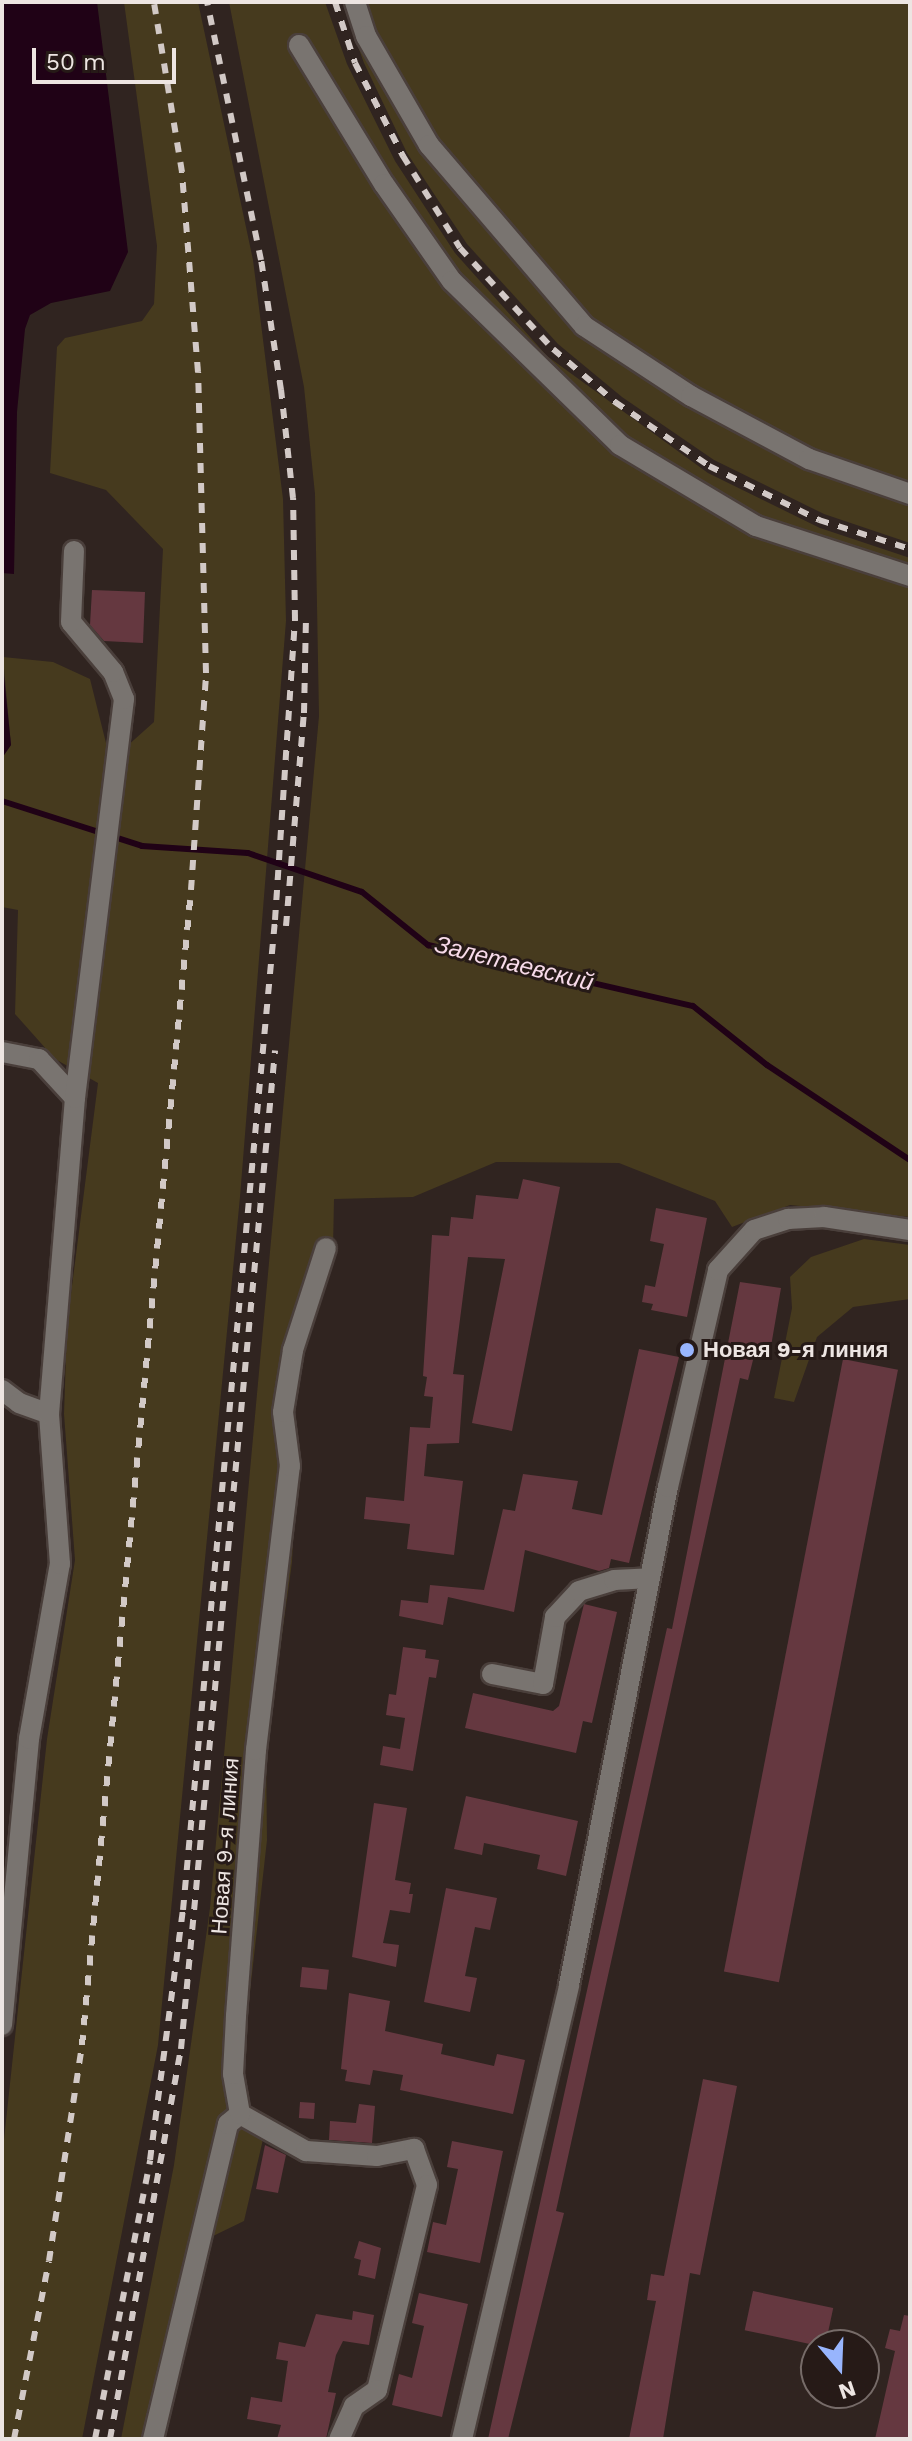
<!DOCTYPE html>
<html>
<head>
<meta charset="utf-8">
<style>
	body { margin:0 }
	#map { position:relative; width:912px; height:2441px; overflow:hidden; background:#302420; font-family:"Work Sans",sans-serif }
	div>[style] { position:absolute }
	.green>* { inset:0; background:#463a1e }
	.water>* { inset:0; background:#200216 }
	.stream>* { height:6px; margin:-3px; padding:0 3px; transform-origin:3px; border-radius:3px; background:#200216 }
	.building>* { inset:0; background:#653840; transform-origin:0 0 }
	.roads { filter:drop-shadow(2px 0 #4a3f3b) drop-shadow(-2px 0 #4a3f3b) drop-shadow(0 2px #4a3f3b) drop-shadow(0 -2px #4a3f3b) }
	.minor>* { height:20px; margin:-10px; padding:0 10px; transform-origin:10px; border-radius:10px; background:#797470 }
	.rail>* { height:6px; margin-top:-3px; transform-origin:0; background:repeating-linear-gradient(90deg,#d2c9c6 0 10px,transparent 0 20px) }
	.dots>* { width:22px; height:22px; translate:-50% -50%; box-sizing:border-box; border:4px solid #261a17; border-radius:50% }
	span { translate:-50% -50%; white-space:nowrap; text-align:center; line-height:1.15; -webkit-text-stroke:6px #261a17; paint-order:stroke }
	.poi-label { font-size:22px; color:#ede5e2; font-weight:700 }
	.left { translate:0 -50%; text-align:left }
	.street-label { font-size:22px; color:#ede5e2 }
	.water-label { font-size:24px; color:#f8dbea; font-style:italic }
	.frame { position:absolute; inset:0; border:4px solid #ede5e2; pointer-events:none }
	.north { position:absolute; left:800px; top:2329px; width:80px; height:80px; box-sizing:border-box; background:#261a17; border:2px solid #766b68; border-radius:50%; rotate:161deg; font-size:22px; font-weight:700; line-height:32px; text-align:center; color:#ede5e2 }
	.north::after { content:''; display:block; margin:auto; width:28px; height:36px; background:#98b5fd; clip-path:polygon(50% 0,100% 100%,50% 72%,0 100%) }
	.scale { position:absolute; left:32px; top:48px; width:144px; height:36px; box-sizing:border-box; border:4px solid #ede5e2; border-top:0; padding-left:10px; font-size:24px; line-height:28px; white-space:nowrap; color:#ede5e2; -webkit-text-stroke:6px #261a17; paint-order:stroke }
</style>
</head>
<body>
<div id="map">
	<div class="green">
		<div style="clip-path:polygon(124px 2px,198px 2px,253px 260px,283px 499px,286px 621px,240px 1197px,158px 2045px,82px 2439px,2px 2439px,2px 2158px,47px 1739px,75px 1560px,64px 1414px,67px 1325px,98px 1083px,55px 1059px,15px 1014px,18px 910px,2px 907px,2px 758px,11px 745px,3px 657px,53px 662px,90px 679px,106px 743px,126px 747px,154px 722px,163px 549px,106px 490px,50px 473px,57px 347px,65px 338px,142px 321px,154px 304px,157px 246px)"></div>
		<div style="clip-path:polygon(229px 2px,325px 2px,347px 64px,395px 161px,455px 253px,547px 356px,708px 473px,820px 528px,910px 558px,910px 1217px,790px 1205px,732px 1227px,715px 1201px,619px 1163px,496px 1162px,413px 1197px,334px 1199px,333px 1248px,311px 1312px,293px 1399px,297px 1462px,292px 1562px,266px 1751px,267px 1840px,241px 2072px,249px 2107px,264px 2135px,244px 2221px,211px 2237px,184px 2317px,165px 2439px,121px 2439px,174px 2165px,210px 1908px,319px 716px,315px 494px,304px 387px)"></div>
		<div style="clip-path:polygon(342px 2px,910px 2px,910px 543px,824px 514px,714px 460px,622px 397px,558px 344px,467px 244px,407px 153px,364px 63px)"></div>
		<div style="clip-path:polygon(864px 1239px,910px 1245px,910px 1299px,853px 1307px,817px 1337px,794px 1402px,774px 1398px,792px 1308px,790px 1277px,811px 1257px)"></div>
	</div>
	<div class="water">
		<div style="clip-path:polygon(2px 2px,97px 2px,128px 252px,110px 291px,51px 303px,30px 315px,25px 329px,17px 412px,14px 574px,2px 573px)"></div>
		<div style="clip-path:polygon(2px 657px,11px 745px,2px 758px)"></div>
	</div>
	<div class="stream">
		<div style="left:2px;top:801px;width:147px;rotate:17.8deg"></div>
		<div style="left:142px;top:846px;width:106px;rotate:3.8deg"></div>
		<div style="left:248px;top:853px;width:120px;rotate:18.9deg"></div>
		<div style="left:362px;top:892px;width:85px;rotate:38.8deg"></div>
		<div style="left:428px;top:945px;width:272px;rotate:13deg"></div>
		<div style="left:693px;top:1006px;width:95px;rotate:38.6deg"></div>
		<div style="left:767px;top:1065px;width:172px;rotate:33.6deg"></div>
	</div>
	<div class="building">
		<div style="clip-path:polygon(92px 590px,145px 592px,143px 643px,104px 641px,90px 625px)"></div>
		<div style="clip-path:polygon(523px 1179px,560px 1187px,512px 1431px,472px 1423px,505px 1259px,468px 1257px,453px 1374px,464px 1375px,459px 1443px,427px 1444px,424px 1476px,463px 1481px,454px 1555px,407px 1549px,410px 1524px,364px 1519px,366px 1497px,404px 1501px,410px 1427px,430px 1428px,433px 1397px,424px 1396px,427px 1377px,423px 1376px,432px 1235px,449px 1236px,451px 1217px,473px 1219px,476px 1195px,518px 1199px)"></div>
		<div style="clip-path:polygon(656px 1208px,707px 1218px,687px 1317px,651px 1310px,653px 1304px,642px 1302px,645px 1285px,655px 1287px,664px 1244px,650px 1241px)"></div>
		<div style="clip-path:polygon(740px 1282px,781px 1288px,769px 1358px,754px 1356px,748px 1380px,740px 1378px,556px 2211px,564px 2213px,508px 2439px,488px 2439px,667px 1628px,672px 1629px)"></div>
		<div style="clip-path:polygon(639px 1349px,679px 1357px,629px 1563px,611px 1559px,609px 1568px,599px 1571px,525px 1550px,514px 1612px,448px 1597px,443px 1625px,399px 1616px,401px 1600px,428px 1603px,430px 1585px,484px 1590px,503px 1509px,515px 1511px,523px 1474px,578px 1481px,572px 1509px,602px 1515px)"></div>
		<div style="left:843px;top:1359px;width:56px;height:624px;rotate:11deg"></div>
		<div style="clip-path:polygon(584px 1604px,617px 1612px,592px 1723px,583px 1721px,576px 1753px,465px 1728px,473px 1693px,553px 1711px,559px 1706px)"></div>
		<div style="clip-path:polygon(403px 1647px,426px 1650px,425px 1658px,439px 1660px,436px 1678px,429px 1677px,413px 1771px,380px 1765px,383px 1746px,400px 1749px,405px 1718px,386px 1715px,389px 1694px,396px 1695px)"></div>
		<div style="clip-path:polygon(466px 1796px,578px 1821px,566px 1876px,537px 1869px,540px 1855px,484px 1843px,482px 1855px,454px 1849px)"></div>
		<div style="clip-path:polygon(374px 1803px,407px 1808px,395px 1880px,411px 1883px,409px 1894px,413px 1894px,410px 1913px,390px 1910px,383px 1943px,399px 1945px,396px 1967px,352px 1957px)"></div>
		<div style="clip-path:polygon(446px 1888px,497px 1898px,490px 1930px,475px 1927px,465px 1976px,477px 1978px,470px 2012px,424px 2002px)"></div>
		<div style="left:302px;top:1967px;width:27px;height:20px;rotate:6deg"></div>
		<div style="clip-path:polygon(349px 1993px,390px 2001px,385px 2031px,443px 2044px,441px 2054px,494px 2066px,497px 2054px,525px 2060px,513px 2114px,400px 2090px,403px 2075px,373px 2070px,370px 2085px,345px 2081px,347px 2070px,341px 2069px)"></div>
		<div style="clip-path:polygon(703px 2079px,737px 2086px,700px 2275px,690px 2273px,663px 2439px,629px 2439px,656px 2301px,647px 2300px,651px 2274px,664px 2276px)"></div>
		<div style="left:300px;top:2102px;width:15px;height:16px;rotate:4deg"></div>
		<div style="clip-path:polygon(359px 2104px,375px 2106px,372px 2143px,329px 2140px,330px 2121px,356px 2123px)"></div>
		<div style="clip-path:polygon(452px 2141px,503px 2151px,480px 2263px,427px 2252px,433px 2222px,446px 2225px,458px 2169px,447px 2167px)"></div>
		<div style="clip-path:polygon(265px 2145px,286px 2155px,278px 2193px,256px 2189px)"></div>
		<div style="clip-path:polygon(359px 2241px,381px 2248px,375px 2279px,358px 2275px,361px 2260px,354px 2258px)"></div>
		<div style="left:753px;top:2291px;width:82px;height:40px;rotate:12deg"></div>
		<div style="clip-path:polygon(419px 2293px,468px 2304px,442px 2417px,392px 2405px,399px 2374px,412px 2378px,424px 2326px,412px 2323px)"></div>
		<div style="clip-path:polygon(353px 2311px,374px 2315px,369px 2345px,343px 2341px,336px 2355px,328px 2392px,336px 2393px,326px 2439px,277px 2439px,281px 2425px,247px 2419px,251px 2397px,282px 2402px,288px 2361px,276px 2359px,279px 2342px,305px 2347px,316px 2314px,352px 2320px)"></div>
		<div style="clip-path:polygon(904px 2315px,910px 2316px,910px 2439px,875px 2439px,895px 2351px,885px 2348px,890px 2329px,900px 2331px)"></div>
	</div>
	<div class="roads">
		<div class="minor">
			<div style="left:355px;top:2px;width:36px;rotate:72deg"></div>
			<div style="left:366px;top:36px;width:126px;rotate:60deg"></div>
			<div style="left:429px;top:145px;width:238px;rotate:49.4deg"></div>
			<div style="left:584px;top:326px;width:128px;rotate:33.2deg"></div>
			<div style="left:691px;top:396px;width:134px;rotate:28.1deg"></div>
			<div style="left:809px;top:459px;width:107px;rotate:19.1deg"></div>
			<div style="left:299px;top:45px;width:163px;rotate:58.6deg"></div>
			<div style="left:384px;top:184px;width:118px;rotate:55deg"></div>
			<div style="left:452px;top:281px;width:235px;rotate:44.3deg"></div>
			<div style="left:620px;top:445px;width:158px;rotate:30.8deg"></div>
			<div style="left:756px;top:526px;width:162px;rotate:18deg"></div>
			<div style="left:2px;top:1052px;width:38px;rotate:11deg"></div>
			<div style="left:39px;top:1059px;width:53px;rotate:47.3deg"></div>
			<div style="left:2px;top:1390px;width:21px;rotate:37deg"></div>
			<div style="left:19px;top:1403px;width:32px;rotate:20deg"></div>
			<div style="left:492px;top:1674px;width:52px;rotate:11.1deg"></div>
			<div style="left:543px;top:1684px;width:68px;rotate:-79.8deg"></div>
			<div style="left:555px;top:1617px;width:35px;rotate:-47deg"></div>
			<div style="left:579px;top:1591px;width:37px;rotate:-17deg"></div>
			<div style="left:614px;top:1580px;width:36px;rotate:-3deg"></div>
			<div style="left:2px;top:2025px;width:287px;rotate:-84.6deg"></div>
			<div style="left:29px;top:1739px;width:178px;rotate:-80deg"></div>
			<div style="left:60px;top:1564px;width:150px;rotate:-94.2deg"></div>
			<div style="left:49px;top:1414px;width:317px;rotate:-85.3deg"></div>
			<div style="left:75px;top:1098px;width:402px;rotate:-83deg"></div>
			<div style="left:124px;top:699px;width:29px;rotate:-112deg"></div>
			<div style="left:113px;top:672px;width:65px;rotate:-130deg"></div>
			<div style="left:71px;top:622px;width:71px;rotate:-87.6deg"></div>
			<div style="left:240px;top:2114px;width:76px;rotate:29.3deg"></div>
			<div style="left:306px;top:2151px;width:71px;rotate:4deg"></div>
			<div style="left:377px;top:2156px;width:38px;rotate:-11deg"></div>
			<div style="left:414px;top:2149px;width:38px;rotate:70deg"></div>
			<div style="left:427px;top:2185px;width:211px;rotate:103.7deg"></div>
			<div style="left:377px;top:2390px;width:28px;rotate:145deg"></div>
			<div style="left:354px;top:2406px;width:36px;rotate:114deg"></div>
			<div style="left:153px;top:2439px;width:324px;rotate:-76.6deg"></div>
			<div style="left:228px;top:2124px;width:16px;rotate:-40deg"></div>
			<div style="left:240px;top:2114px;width:41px;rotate:-99.9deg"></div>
			<div style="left:233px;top:2074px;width:58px;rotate:-87deg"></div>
			<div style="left:236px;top:2016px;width:267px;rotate:-85.7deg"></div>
			<div style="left:256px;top:1750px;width:286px;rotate:-83.2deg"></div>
			<div style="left:290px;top:1466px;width:54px;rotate:-97.4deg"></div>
			<div style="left:283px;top:1412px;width:63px;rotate:-80.8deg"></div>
			<div style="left:293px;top:1350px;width:107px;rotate:-72.1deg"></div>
			<div style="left:462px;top:2439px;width:466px;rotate:-76.7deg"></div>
			<div style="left:569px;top:1985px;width:508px;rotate:-78.76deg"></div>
			<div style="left:668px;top:1487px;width:223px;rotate:-77deg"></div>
			<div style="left:718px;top:1270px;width:54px;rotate:-48deg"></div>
			<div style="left:754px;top:1230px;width:36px;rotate:-18deg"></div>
			<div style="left:788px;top:1219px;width:36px;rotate:-3deg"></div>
			<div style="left:824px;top:1217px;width:87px;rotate:8.6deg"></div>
		</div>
	</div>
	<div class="rail">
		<div style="left:335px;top:2px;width:64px;rotate:71.8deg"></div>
		<div style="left:355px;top:63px;width:105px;rotate:62.7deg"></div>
		<div style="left:403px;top:156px;width:108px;rotate:58.2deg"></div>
		<div style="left:460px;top:248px;width:137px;rotate:47.4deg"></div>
		<div style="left:553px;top:349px;width:82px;rotate:40.5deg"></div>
		<div style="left:615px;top:402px;width:114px;rotate:34.2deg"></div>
		<div style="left:709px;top:466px;width:123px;rotate:26.1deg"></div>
		<div style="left:819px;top:520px;width:96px;rotate:17.7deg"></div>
		<div style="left:286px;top:926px;width:214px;rotate:-85.2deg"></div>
		<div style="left:304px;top:713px;width:98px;rotate:-88.8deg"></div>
		<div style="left:14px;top:2439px;width:181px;rotate:-78.9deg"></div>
		<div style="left:49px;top:2261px;width:219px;rotate:-81.3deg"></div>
		<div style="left:82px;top:2045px;width:1160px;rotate:-84.61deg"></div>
		<div style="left:191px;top:890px;width:218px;rotate:-86deg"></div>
		<div style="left:206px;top:673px;width:301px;rotate:-91.5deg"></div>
		<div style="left:198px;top:372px;width:201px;rotate:-94.6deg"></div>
		<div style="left:182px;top:172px;width:172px;rotate:-99.4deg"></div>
		<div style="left:95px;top:2439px;width:284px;rotate:-78.8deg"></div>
		<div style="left:150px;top:2160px;width:252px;rotate:-82.5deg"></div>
		<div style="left:183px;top:1910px;width:994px;rotate:-84.69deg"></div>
		<div style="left:275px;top:920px;width:301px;rotate:-86.2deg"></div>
		<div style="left:295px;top:620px;width:122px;rotate:-90.9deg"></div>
		<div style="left:293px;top:498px;width:109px;rotate:-96.3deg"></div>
		<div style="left:281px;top:390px;width:132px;rotate:-98.7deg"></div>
		<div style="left:261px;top:260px;width:264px;rotate:-101.8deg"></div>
		<div style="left:110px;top:2439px;width:396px;rotate:-79.7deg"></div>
		<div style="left:181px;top:2049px;width:1003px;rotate:-84.62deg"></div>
	</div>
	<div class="dots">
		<div style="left:687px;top:1350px;background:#98b5fd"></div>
	</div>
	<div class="poi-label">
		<span class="left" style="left:703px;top:1350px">Новая 9-я линия</span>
	</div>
	<div class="street-label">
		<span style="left:225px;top:1846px;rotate:-86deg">Новая 9-я линия</span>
	</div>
	<div class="water-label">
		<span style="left:514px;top:964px;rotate:14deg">Залетаевский</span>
	</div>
	<div class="frame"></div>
	<div class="north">N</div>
	<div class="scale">50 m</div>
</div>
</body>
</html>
